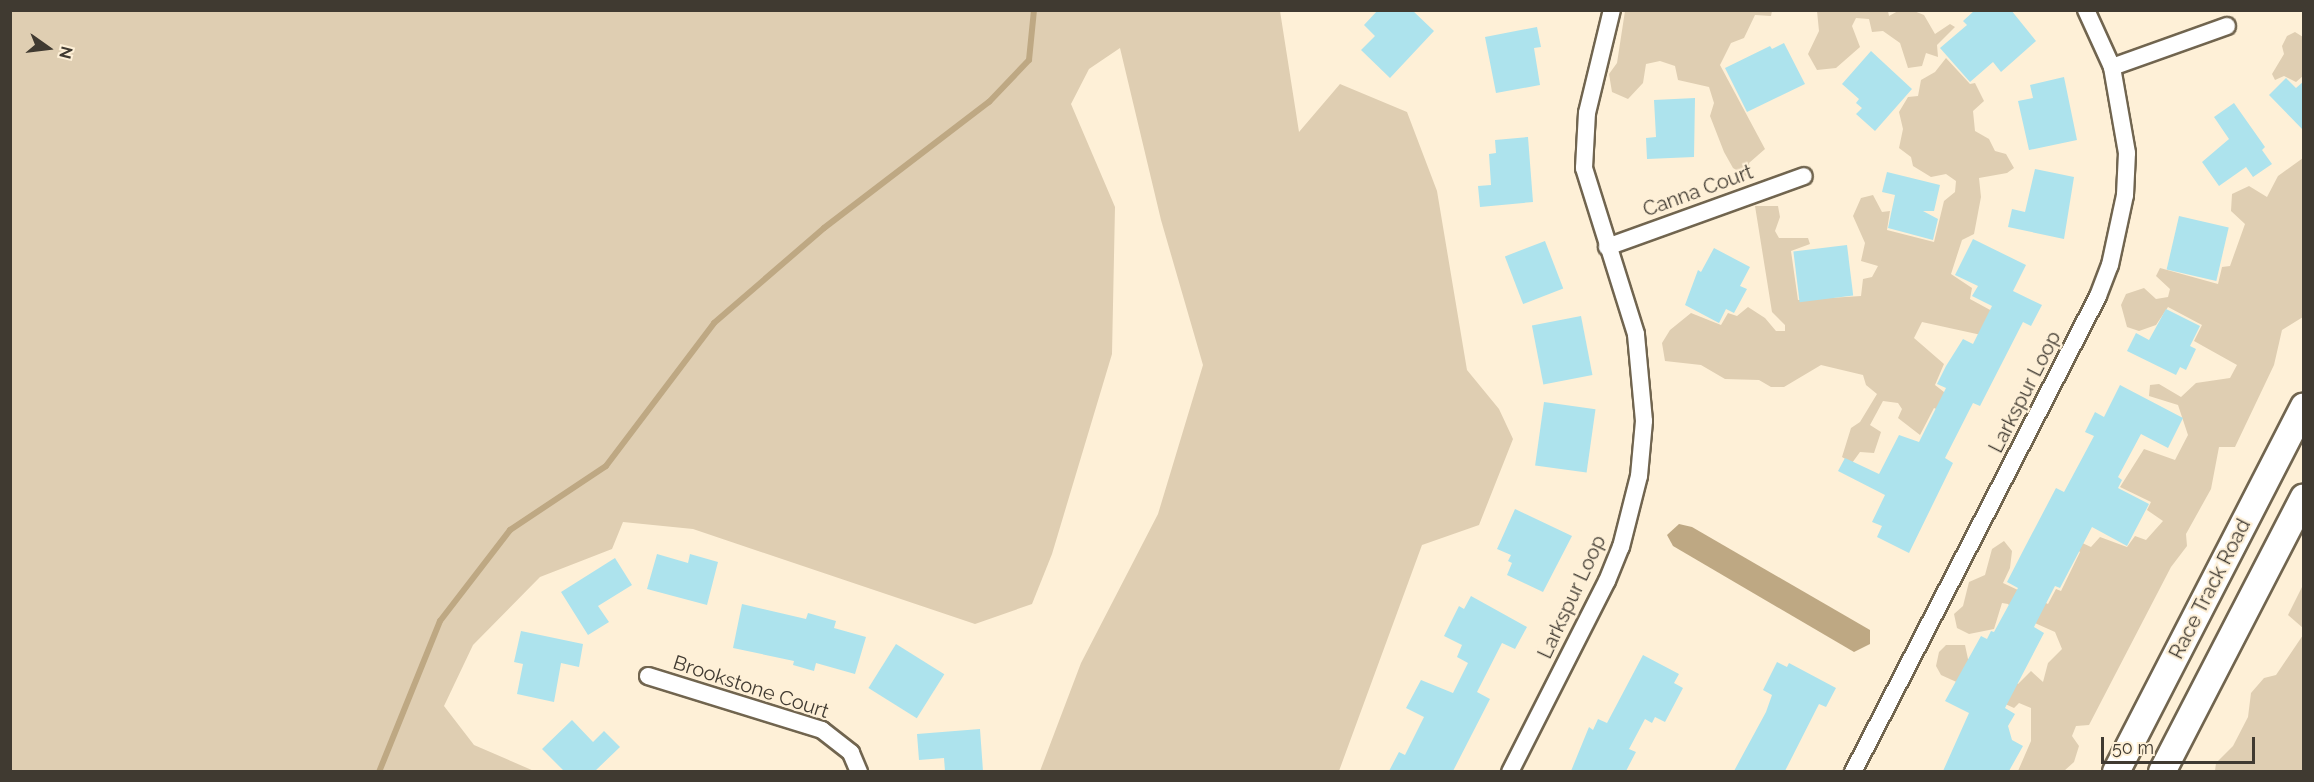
<!DOCTYPE html>
<html>
<head>
<meta charset="utf-8">
<style>
	body { margin:0 }
	#map { position:relative; width:2314px; height:782px; overflow:hidden; background:#fef0d7; font-family:Raleway,sans-serif }
	div>[style] { position:absolute }
	.green>* { inset:0; background:#dfceb2 }
	.water>* { inset:0; background:#bea883 }
	.stream>* { height:6px; margin:-3px; padding:0 3px; transform-origin:3px; border-radius:3px; background:#bea883 }
	.building>* { inset:0; background:#ade3ed; transform-origin:0 0 }
	.roads { filter:drop-shadow(2px 0 #71654f) drop-shadow(-2px 0 #71654f) drop-shadow(0 2px #71654f) drop-shadow(0 -2px #71654f) }
	.street>* { height:16px; margin:-8px; padding:0 8px; transform-origin:8px; border-radius:8px; background:#fff }
	.primary>* { height:26px; margin:-13px; padding:0 13px; transform-origin:13px; border-radius:13px; background:#fff }
	span { translate:-50% -50%; white-space:nowrap; text-align:center; line-height:1.15; -webkit-text-stroke:4.5px #fef0d7; paint-order:stroke }
	.street-label { font-size:20px; color:#403a31 }
	.frame { position:absolute; inset:0; border:12px solid #403a31; pointer-events:none }
	.north { position:absolute; left:18px; top:18px; width:60px; height:60px; -webkit-text-stroke:4px #fef0d7; paint-order:stroke; rotate:104deg; font-size:16px; font-weight:700; line-height:24px; text-align:center; color:#403a31 }
	.north::after { content:''; display:block; margin:auto; width:21px; height:27px; background:#403a31; clip-path:polygon(50% 0,100% 100%,50% 72%,0 100%) }
	.scale { position:absolute; left:2101px; top:737px; width:154px; height:27px; box-sizing:border-box; border:3px solid #403a31; border-top:0; padding-left:8px; font-size:18px; line-height:21px; white-space:nowrap; color:#403a31; -webkit-text-stroke:4px #fef0d7; paint-order:stroke }
</style>
</head>
<body>
<div id="map">
	<div class="green">
		<div style="clip-path:polygon(10px 11px,1280px 11px,1299px 132px,1340px 84px,1407px 112px,1437px 191px,1467px 370px,1499px 409px,1513px 439px,1479px 525px,1422px 545px,1339px 771px,1040px 771px,1081px 663px,1158px 514px,1203px 365px,1161px 220px,1120px 48px,1089px 69px,1071px 104px,1115px 207px,1112px 354px,1052px 554px,1032px 604px,975px 624px,693px 529px,623px 522px,612px 549px,540px 577px,473px 645px,444px 706px,474px 745px,534px 771px,11px 771px)"></div>
		<div style="clip-path:polygon(1625px 11px,1772px 11px,1771px 16px,1755px 15px,1744px 38px,1731px 43px,1720px 65px,1765px 149px,1749px 163px,1750px 170px,1746px 176px,1733px 168px,1724px 152px,1710px 116px,1714px 103px,1709px 87px,1678px 80px,1675px 66px,1660px 61px,1646px 64px,1643px 83px,1628px 99px,1612px 92px,1609px 74px,1617px 63px)"></div>
		<div style="clip-path:polygon(1817px 11px,1888px 11px,1889px 16px,1898px 11px,1914px 11px,1924px 15px,1935px 34px,1950px 24px,1955px 27px,1937px 45px,1938px 57px,1926px 53px,1922px 66px,1908px 68px,1900px 43px,1883px 31px,1872px 32px,1869px 19px,1856px 18px,1852px 26px,1860px 47px,1836px 68px,1817px 70px,1808px 54px,1819px 31px)"></div>
		<div style="clip-path:polygon(2295px 32px,2303px 37px,2303px 76px,2296px 82px,2284px 76px,2275px 80px,2272px 74px,2284px 54px,2282px 46px,2287px 36px)"></div>
		<div style="clip-path:polygon(1946px 58px,1970px 84px,1975px 83px,1984px 101px,1973px 111px,1975px 131px,1989px 139px,1995px 151px,2006px 154px,2014px 168px,2007px 173px,1979px 178px,1981px 197px,1974px 234px,1962px 240px,1951px 274px,1972px 288px,1970px 299px,2003px 317px,1995px 338px,1922px 322px,1914px 338px,1944px 364px,1935px 385px,1944px 392px,1950px 415px,1934px 408px,1920px 435px,1898px 418px,1902px 409px,1898px 403px,1883px 401px,1870px 425px,1881px 432px,1874px 453px,1860px 452px,1852px 463px,1842px 457px,1851px 428px,1860px 422px,1877px 394px,1866px 385px,1863px 375px,1821px 365px,1784px 387px,1771px 387px,1759px 380px,1725px 379px,1701px 365px,1665px 361px,1662px 343px,1670px 330px,1691px 313px,1721px 325px,1728px 313px,1737px 316px,1748px 307px,1765px 318px,1776px 331px,1785px 331px,1785px 325px,1772px 312px,1755px 206px,1778px 206px,1780px 217px,1775px 231px,1779px 238px,1808px 238px,1810px 244px,1791px 251px,1798px 300px,1861px 296px,1863px 279px,1872px 277px,1878px 266px,1861px 261px,1865px 243px,1853px 216px,1861px 198px,1873px 195px,1882px 212px,1890px 211px,1887px 230px,1934px 242px,1944px 201px,1955px 192px,1956px 181px,1946px 174px,1931px 177px,1913px 166px,1911px 157px,1899px 148px,1903px 129px,1899px 112px,1908px 97px,1918px 96px,1921px 80px,1935px 72px)"></div>
		<div style="clip-path:polygon(2303px 158px,2303px 317px,2282px 330px,2274px 365px,2235px 447px,2219px 447px,2211px 489px,2186px 534px,2187px 546px,2171px 567px,2089px 725px,2076px 726px,2072px 736px,2079px 746px,2074px 762px,2064px 771px,2018px 771px,2031px 741px,2031px 708px,2019px 703px,2014px 708px,1941px 675px,1936px 666px,1939px 652px,1946px 645px,1965px 645px,1968px 659px,2018px 684px,2031px 671px,2043px 682px,2048px 663px,2062px 649px,2055px 632px,2017px 615px,2008px 604px,2002px 603px,1994px 629px,1969px 634px,1957px 628px,1954px 614px,1963px 606px,1969px 582px,1985px 575px,1992px 549px,2004px 541px,2012px 551px,2010px 568px,2003px 583px,2048px 604px,2056px 589px,2061px 591px,2080px 552px,2073px 545px,2078px 541px,2091px 547px,2100px 537px,2127px 547px,2135px 536px,2146px 540px,2163px 521px,2147px 510px,2151px 502px,2120px 487px,2144px 449px,2175px 460px,2188px 435px,2178px 405px,2149px 396px,2150px 385px,2159px 384px,2181px 397px,2196px 383px,2230px 378px,2237px 365px,2194px 341px,2202px 325px,2168px 307px,2156px 325px,2139px 331px,2127px 327px,2121px 305px,2126px 294px,2144px 288px,2156px 299px,2168px 297px,2170px 289px,2156px 276px,2160px 268px,2218px 284px,2222px 267px,2230px 266px,2245px 224px,2231px 211px,2232px 194px,2249px 186px,2267px 197px,2278px 176px)"></div>
		<div style="clip-path:polygon(2303px 585px,2303px 628px,2288px 615px)"></div>
		<div style="clip-path:polygon(2303px 635px,2303px 771px,2215px 771px,2216px 763px,2233px 746px,2248px 717px,2251px 693px,2264px 678px,2276px 675px)"></div>
	</div>
	<div class="water">
		<div style="clip-path:polygon(1679px 524px,1692px 527px,1870px 630px,1870px 644px,1854px 652px,1673px 546px,1667px 535px)"></div>
	</div>
	<div class="stream">
		<div style="left:379px;top:772px;width:163px;rotate:-68deg"></div>
		<div style="left:440px;top:621px;width:115px;rotate:-52.4deg"></div>
		<div style="left:510px;top:530px;width:115px;rotate:-33.7deg"></div>
		<div style="left:606px;top:466px;width:179px;rotate:-52.9deg"></div>
		<div style="left:714px;top:323px;width:145px;rotate:-40.8deg"></div>
		<div style="left:824px;top:228px;width:208px;rotate:-37.4deg"></div>
		<div style="left:989px;top:102px;width:58px;rotate:-46.4deg"></div>
		<div style="left:1029px;top:60px;width:50px;rotate:-84.3deg"></div>
	</div>
	<div class="building">
		<div style="clip-path:polygon(1378px 10px,1412px 10px,1434px 31px,1390px 78px,1361px 50px,1375px 36px,1364px 25px)"></div>
		<div style="clip-path:polygon(1975px 10px,2011px 10px,2036px 41px,2001px 72px,1993px 62px,1970px 82px,1940px 48px,1967px 25px,1963px 21px)"></div>
		<div style="clip-path:polygon(1537px 27px,1541px 47px,1534px 48px,1540px 85px,1496px 93px,1485px 37px)"></div>
		<div style="clip-path:polygon(1784px 43px,1805px 84px,1747px 112px,1725px 68px,1770px 46px,1772px 49px)"></div>
		<div style="clip-path:polygon(1871px 51px,1912px 89px,1875px 131px,1856px 114px,1862px 108px,1856px 103px,1859px 99px,1842px 84px)"></div>
		<div style="clip-path:polygon(2064px 77px,2077px 140px,2029px 150px,2018px 101px,2033px 98px,2030px 85px)"></div>
		<div style="clip-path:polygon(2286px 78px,2296px 88px,2304px 81px,2304px 131px,2269px 95px)"></div>
		<div style="clip-path:polygon(1695px 98px,1694px 157px,1647px 159px,1646px 138px,1656px 137px,1654px 100px)"></div>
		<div style="clip-path:polygon(2234px 103px,2265px 147px,2262px 150px,2272px 164px,2253px 177px,2246px 167px,2219px 186px,2202px 162px,2229px 139px,2214px 117px)"></div>
		<div style="clip-path:polygon(1528px 137px,1533px 202px,1480px 207px,1478px 186px,1491px 185px,1489px 154px,1496px 153px,1495px 140px)"></div>
		<div style="clip-path:polygon(2035px 169px,2074px 177px,2064px 239px,2008px 227px,2012px 209px,2025px 212px)"></div>
		<div style="clip-path:polygon(1887px 172px,1940px 185px,1934px 211px,1923px 211px,1938px 219px,1933px 240px,1888px 228px,1895px 195px,1882px 192px)"></div>
		<div style="left:2179px;top:216px;width:51px;height:55px;rotate:13deg"></div>
		<div style="clip-path:polygon(1973px 239px,2026px 265px,2013px 291px,2042px 305px,2031px 326px,2023px 322px,1980px 406px,1973px 403px,1945px 458px,1953px 463px,1909px 553px,1877px 537px,1882px 526px,1872px 522px,1885px 495px,1838px 471px,1845px 458px,1879px 474px,1899px 435px,1919px 442px,1946px 388px,1937px 384px,1946px 366px,1963px 339px,1973px 344px,1992px 306px,1972px 296px,1978px 286px,1955px 275px)"></div>
		<div style="left:1545px;top:241px;width:51px;height:43px;rotate:69deg"></div>
		<div style="left:1847px;top:245px;width:51px;height:54px;rotate:83deg"></div>
		<div style="clip-path:polygon(1714px 248px,1750px 267px,1740px 286px,1747px 289px,1734px 313px,1726px 309px,1719px 323px,1685px 305px,1698px 270px,1701px 272px)"></div>
		<div style="clip-path:polygon(2166px 309px,2200px 326px,2190px 346px,2196px 349px,2186px 370px,2180px 367px,2176px 375px,2127px 351px,2136px 333px,2149px 340px)"></div>
		<div style="left:1581px;top:316px;width:60px;height:50px;rotate:79deg"></div>
		<div style="clip-path:polygon(2120px 385px,2183px 418px,2168px 448px,2141px 434px,2118px 477px,2122px 480px,2118px 488px,2149px 504px,2127px 546px,2092px 527px,2060px 588px,2055px 586px,2034px 627px,2044px 633px,2005px 708px,2015px 714px,2008px 726px,2012px 740px,2023px 746px,2009px 771px,1943px 771px,1969px 713px,1945px 701px,1981px 636px,1987px 639px,1991px 631px,1994px 632px,2018px 588px,2007px 582px,2025px 547px,2056px 488px,2064px 492px,2094px 436px,2085px 432px,2095px 412px,2104px 417px)"></div>
		<div style="left:1544px;top:402px;width:52px;height:64px;rotate:8deg"></div>
		<div style="clip-path:polygon(1515px 509px,1572px 536px,1543px 592px,1507px 575px,1512px 563px,1508px 561px,1511px 555px,1497px 549px)"></div>
		<div style="clip-path:polygon(657px 554px,688px 563px,690px 554px,718px 562px,707px 605px,647px 589px)"></div>
		<div style="clip-path:polygon(615px 558px,632px 585px,598px 606px,609px 622px,588px 635px,561px 592px)"></div>
		<div style="clip-path:polygon(1471px 596px,1527px 627px,1515px 649px,1502px 643px,1477px 692px,1490px 699px,1453px 771px,1389px 771px,1399px 752px,1405px 755px,1424px 717px,1406px 708px,1421px 680px,1453px 693px,1468px 663px,1457px 657px,1462px 645px,1444px 636px,1459px 606px,1464px 609px)"></div>
		<div style="clip-path:polygon(742px 604px,806px 619px,808px 613px,836px 621px,834px 628px,866px 637px,855px 674px,816px 663px,814px 671px,793px 665px,794px 661px,733px 648px)"></div>
		<div style="clip-path:polygon(521px 631px,583px 644px,579px 667px,561px 663px,554px 702px,517px 694px,523px 664px,514px 662px)"></div>
		<div style="left:896px;top:644px;width:57px;height:52px;rotate:32deg"></div>
		<div style="clip-path:polygon(1643px 655px,1679px 674px,1674px 683px,1683px 688px,1665px 722px,1655px 717px,1652px 723px,1645px 719px,1629px 749px,1636px 752px,1626px 771px,1571px 771px,1589px 727px,1593px 730px,1598px 719px,1607px 723px)"></div>
		<div style="clip-path:polygon(1777px 662px,1787px 667px,1789px 663px,1836px 688px,1826px 707px,1819px 704px,1785px 771px,1734px 771px,1766px 712px,1772px 695px,1763px 690px)"></div>
		<div style="clip-path:polygon(572px 720px,593px 742px,604px 731px,620px 747px,595px 771px,564px 771px,542px 749px)"></div>
		<div style="clip-path:polygon(980px 729px,983px 771px,945px 771px,944px 758px,919px 760px,917px 734px)"></div>
	</div>
	<div class="roads">
		<div class="street">
			<div style="left:2112px;top:67px;width:122px;rotate:-19.6deg"></div>
			<div style="left:1607px;top:247px;width:209px;rotate:-19.8deg"></div>
			<div style="left:648px;top:676px;width:182px;rotate:17.2deg"></div>
			<div style="left:822px;top:730px;width:37px;rotate:38deg"></div>
			<div style="left:851px;top:753px;width:21px;rotate:67deg"></div>
			<div style="left:1510px;top:772px;width:214px;rotate:-63.1deg"></div>
			<div style="left:1607px;top:581px;width:37px;rotate:-68deg"></div>
			<div style="left:1621px;top:547px;width:73px;rotate:-75.8deg"></div>
			<div style="left:1639px;top:476px;width:55px;rotate:-84.8deg"></div>
			<div style="left:1644px;top:421px;width:87px;rotate:-95.3deg"></div>
			<div style="left:1636px;top:334px;width:174px;rotate:-107.4deg"></div>
			<div style="left:1584px;top:168px;width:55px;rotate:-86.9deg"></div>
			<div style="left:1587px;top:113px;width:106px;rotate:-76.4deg"></div>
			<div style="left:1853px;top:772px;width:535px;rotate:-62.76deg"></div>
			<div style="left:2098px;top:296px;width:33px;rotate:-69deg"></div>
			<div style="left:2110px;top:265px;width:72px;rotate:-77.9deg"></div>
			<div style="left:2125px;top:195px;width:42px;rotate:-87.3deg"></div>
			<div style="left:2127px;top:153px;width:87px;rotate:-99.9deg"></div>
			<div style="left:2112px;top:67px;width:63px;rotate:-114.5deg"></div>
		</div>
		<div class="primary">
			<div style="left:2116px;top:772px;width:411px;rotate:-62.8deg"></div>
			<div style="left:2162px;top:772px;width:309px;rotate:-62.7deg"></div>
		</div>
	</div>
	<div class="street-label">
		<span style="left:1698px;top:191px;rotate:-20deg">Canna Court</span>
		<span style="left:2025px;top:392px;rotate:-63deg">Larkspur Loop</span>
		<span style="left:2210px;top:589px;rotate:-63deg">Race Track Road</span>
		<span style="left:1572px;top:597px;rotate:-65deg">Larkspur Loop</span>
		<span style="left:751px;top:687px;rotate:18deg">Brookstone Court</span>
	</div>
	<div class="frame"></div>
	<div class="north">N</div>
	<div class="scale">50 m</div>
</div>
</body>
</html>
